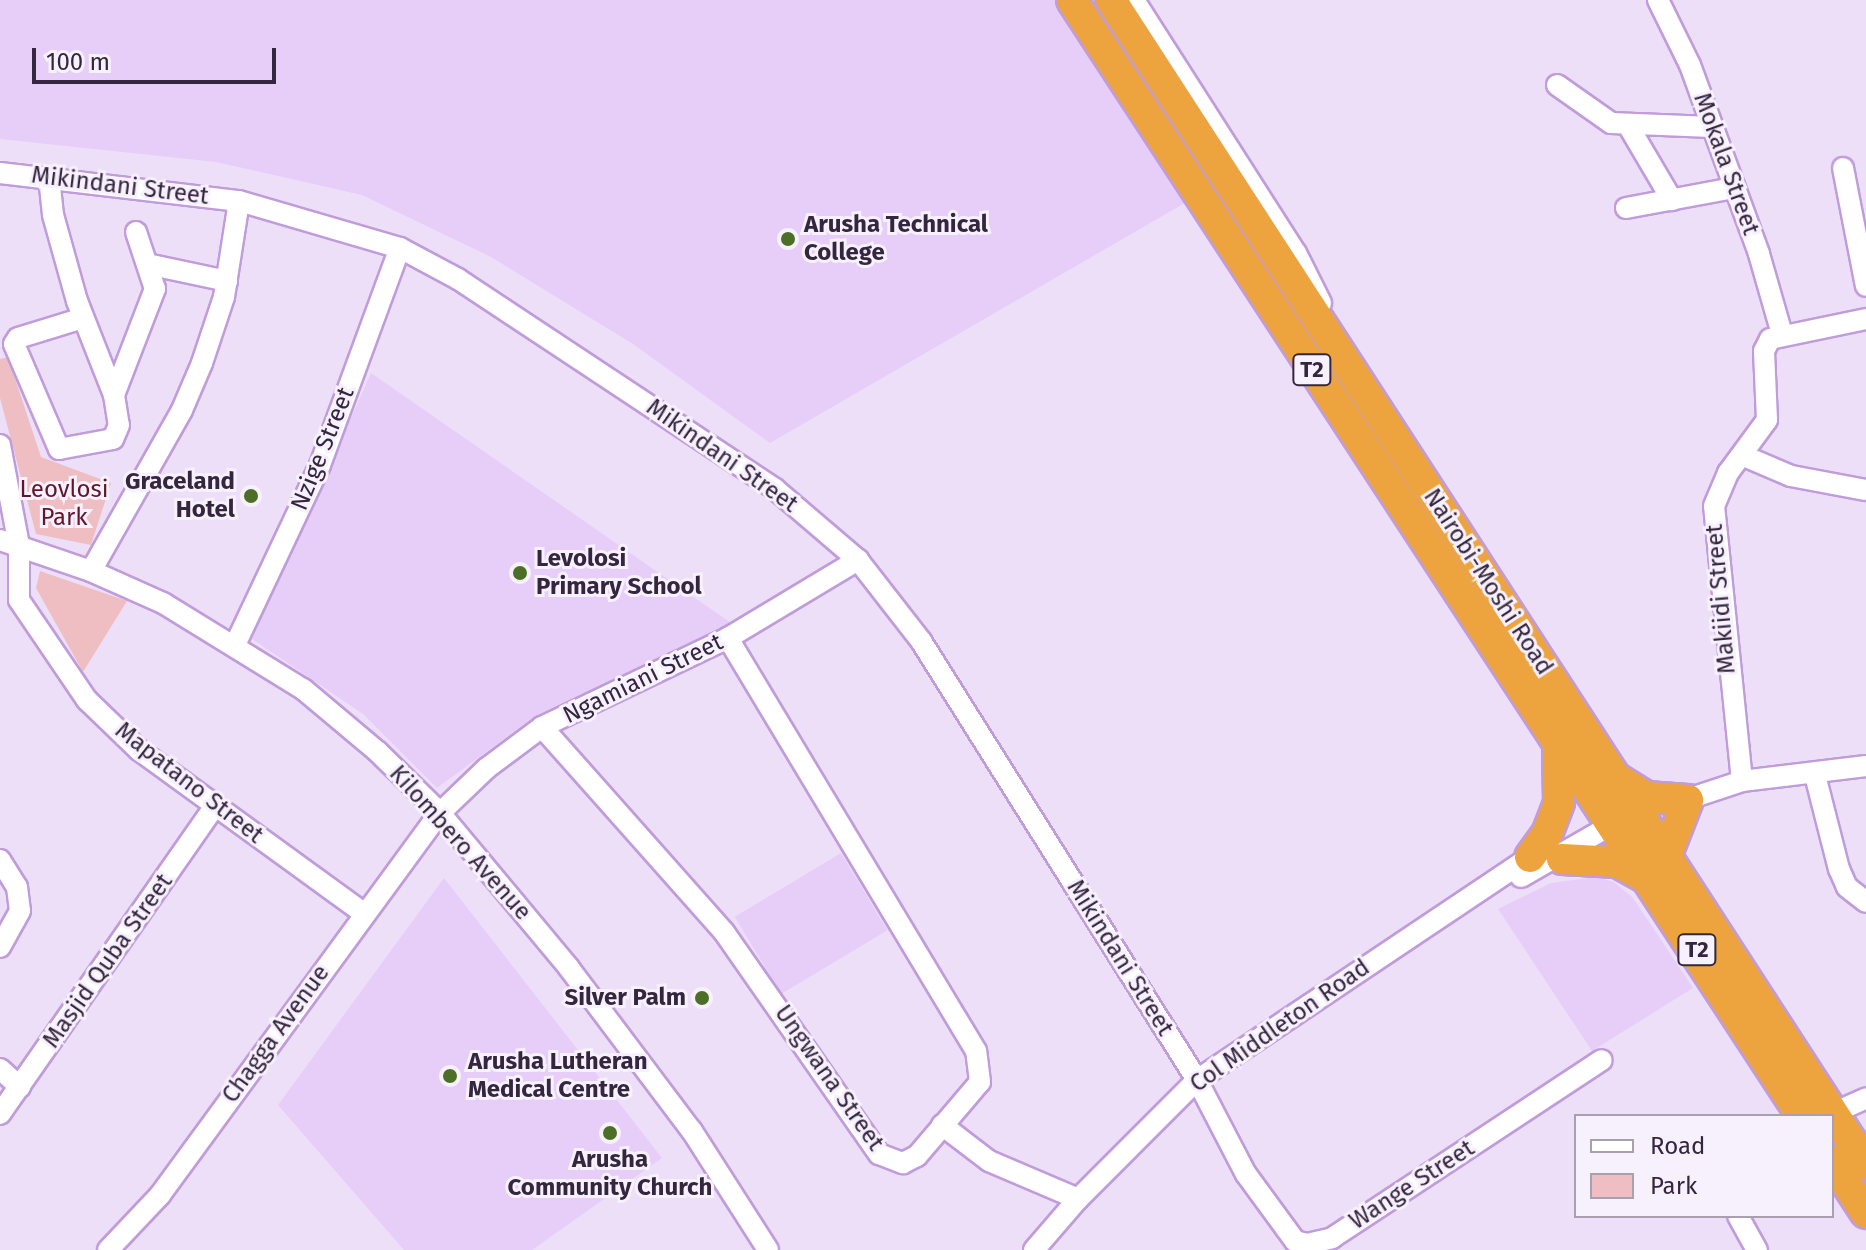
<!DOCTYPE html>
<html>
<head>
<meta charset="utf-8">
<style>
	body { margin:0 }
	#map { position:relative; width:1866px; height:1250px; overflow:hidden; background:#eedff9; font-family:"Fira Sans",sans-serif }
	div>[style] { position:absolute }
	.built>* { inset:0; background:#e6cef8; transform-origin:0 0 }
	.green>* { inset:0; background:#eebec3 }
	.roads { filter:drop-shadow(2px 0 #c09cda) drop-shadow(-2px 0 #c09cda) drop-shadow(0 2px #c09cda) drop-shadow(0 -2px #c09cda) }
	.minor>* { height:20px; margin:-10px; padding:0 10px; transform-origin:10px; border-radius:10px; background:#fff }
	.highway>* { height:30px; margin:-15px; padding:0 15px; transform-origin:15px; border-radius:15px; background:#eea43e }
	.dots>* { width:22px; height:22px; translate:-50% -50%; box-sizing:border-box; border:4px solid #f7f0fd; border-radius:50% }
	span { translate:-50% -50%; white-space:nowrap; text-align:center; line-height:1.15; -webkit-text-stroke:6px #f7f0fd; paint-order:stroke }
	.shield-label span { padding:2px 6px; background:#f7f0fd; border:2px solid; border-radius:6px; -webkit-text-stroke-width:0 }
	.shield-label { font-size:22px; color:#34263e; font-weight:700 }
	.street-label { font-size:24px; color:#34263e }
	.poi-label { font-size:24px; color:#34263e; font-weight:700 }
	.left { translate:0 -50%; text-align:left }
	.right { translate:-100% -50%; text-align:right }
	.park-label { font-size:24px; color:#631529 }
	.legend { position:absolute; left:1574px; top:1114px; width:260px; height:104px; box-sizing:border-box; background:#f7f0fd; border:2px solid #a99fb1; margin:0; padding:10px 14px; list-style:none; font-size:24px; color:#34263e }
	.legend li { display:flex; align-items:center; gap:16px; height:40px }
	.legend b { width:40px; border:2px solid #a99fb1 }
	.scale { position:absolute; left:32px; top:48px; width:244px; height:36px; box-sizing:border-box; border:4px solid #34263e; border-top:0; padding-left:10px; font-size:24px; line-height:28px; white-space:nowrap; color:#34263e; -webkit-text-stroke:6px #f7f0fd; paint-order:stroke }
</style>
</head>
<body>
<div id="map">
	<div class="built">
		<div style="clip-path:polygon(0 0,1060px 0,1190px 200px,770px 443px,633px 344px,491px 257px,362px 195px,216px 162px,0 139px)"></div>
		<div style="clip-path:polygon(371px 373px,731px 623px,535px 716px,437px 788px,363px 714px,252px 639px)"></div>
		<div style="left:841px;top:853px;width:90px;height:124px;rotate:59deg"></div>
		<div style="clip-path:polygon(1596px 877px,1614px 882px,1633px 898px,1693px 988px,1592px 1051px,1498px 909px,1551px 883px)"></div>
		<div style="clip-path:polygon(444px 878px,662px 1158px,532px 1250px,404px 1250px,278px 1105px)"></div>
	</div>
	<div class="green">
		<div style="clip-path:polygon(8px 357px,41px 457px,111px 483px,91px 545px,36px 534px,0 398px,0 359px)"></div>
		<div style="clip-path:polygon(40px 571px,127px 601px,83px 672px,36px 588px)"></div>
	</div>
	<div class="roads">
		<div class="minor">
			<div style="left:1134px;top:0;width:300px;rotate:57.4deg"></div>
			<div style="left:1296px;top:253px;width:56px;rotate:63.4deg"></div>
			<div style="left:1658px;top:0;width:72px;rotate:63.8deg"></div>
			<div style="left:1690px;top:65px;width:201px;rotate:69.9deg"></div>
			<div style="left:1759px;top:254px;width:83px;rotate:74deg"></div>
			<div style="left:1557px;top:85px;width:66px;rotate:35.1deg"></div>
			<div style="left:1611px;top:123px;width:101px;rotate:2.3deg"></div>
			<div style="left:1629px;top:127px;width:85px;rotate:59.5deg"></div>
			<div style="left:1843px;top:168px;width:120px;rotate:79deg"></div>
			<div style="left:0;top:173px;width:241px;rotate:6.7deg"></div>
			<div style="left:239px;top:201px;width:168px;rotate:16.3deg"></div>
			<div style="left:400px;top:248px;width:66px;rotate:28.1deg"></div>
			<div style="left:458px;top:279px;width:380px;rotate:33.5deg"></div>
			<div style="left:775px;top:489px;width:109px;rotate:40.5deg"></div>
			<div style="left:858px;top:560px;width:103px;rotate:52.1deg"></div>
			<div style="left:921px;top:641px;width:519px;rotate:57.84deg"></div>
			<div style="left:1197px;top:1080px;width:106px;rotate:62.5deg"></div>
			<div style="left:1246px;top:1174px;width:83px;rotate:53.8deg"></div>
			<div style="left:1295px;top:1241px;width:12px;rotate:14deg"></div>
			<div style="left:1307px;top:1244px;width:26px;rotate:-13deg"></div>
			<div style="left:1332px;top:1238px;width:323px;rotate:-33.4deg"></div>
			<div style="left:49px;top:177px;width:38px;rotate:84deg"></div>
			<div style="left:53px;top:215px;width:89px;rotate:74.4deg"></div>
			<div style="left:77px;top:301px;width:101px;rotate:68.5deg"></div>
			<div style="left:114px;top:395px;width:30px;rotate:81deg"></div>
			<div style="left:119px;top:425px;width:15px;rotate:113deg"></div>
			<div style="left:113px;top:439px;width:55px;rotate:169.5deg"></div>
			<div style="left:59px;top:449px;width:114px;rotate:-113.2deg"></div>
			<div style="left:14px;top:344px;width:7px;rotate:-56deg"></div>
			<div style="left:18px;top:338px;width:68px;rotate:-17.1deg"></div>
			<div style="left:1626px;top:208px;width:110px;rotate:-10.5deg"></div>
			<div style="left:147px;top:264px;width:82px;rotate:12deg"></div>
			<div style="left:114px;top:395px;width:114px;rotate:-68.9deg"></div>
			<div style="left:155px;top:289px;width:60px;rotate:-108.4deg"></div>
			<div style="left:0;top:445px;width:103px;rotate:79.3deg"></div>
			<div style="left:19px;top:546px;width:54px;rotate:90deg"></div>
			<div style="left:19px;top:600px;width:121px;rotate:55.8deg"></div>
			<div style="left:87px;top:700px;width:72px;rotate:43.9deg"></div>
			<div style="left:139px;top:750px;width:277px;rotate:36deg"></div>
			<div style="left:1744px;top:456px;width:51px;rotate:23.1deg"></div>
			<div style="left:1791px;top:476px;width:76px;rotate:10.6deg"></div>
			<div style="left:0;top:540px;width:96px;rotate:18.8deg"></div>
			<div style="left:91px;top:571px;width:79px;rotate:24deg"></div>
			<div style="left:163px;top:603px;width:164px;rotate:31.6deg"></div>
			<div style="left:303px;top:689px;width:97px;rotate:40deg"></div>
			<div style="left:377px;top:751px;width:88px;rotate:44.5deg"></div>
			<div style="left:440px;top:813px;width:202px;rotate:50.2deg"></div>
			<div style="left:569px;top:968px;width:204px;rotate:53deg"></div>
			<div style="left:692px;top:1131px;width:141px;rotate:57.4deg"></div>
			<div style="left:91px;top:571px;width:185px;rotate:-60.5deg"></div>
			<div style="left:182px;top:410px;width:51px;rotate:-66.9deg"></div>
			<div style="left:202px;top:363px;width:70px;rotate:-71.6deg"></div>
			<div style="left:224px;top:297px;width:97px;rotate:-81.1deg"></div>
			<div style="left:235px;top:645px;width:199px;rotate:-64.7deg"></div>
			<div style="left:320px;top:465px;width:231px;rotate:-69.8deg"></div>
			<div style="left:542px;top:727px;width:274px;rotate:48.4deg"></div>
			<div style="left:724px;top:932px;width:271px;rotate:55.1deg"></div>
			<div style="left:879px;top:1154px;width:26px;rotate:21deg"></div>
			<div style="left:903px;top:1163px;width:16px;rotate:-27deg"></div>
			<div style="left:917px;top:1156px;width:97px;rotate:-49.6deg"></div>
			<div style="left:980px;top:1082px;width:31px;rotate:-97deg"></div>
			<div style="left:976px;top:1051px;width:482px;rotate:-121deg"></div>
			<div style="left:1815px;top:775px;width:97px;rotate:75.7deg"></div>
			<div style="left:1839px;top:869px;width:20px;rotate:66deg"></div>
			<div style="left:1847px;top:887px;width:24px;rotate:38deg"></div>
			<div style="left:1742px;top:781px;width:276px;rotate:-95.8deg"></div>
			<div style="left:1714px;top:506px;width:36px;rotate:-67deg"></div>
			<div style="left:1728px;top:473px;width:66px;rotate:-53.7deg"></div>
			<div style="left:1767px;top:420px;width:69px;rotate:-92.5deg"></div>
			<div style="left:1764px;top:351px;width:13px;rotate:-63deg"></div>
			<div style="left:1770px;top:339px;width:98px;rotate:-11.8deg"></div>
			<div style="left:1679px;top:802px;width:66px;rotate:-18.4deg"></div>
			<div style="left:1742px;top:781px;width:125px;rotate:-6.9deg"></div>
			<div style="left:0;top:860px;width:32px;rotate:58deg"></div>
			<div style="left:17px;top:887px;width:24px;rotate:83deg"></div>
			<div style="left:20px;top:911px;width:41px;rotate:119.1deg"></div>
			<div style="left:1521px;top:877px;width:116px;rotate:-29.9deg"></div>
			<div style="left:0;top:1069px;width:27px;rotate:42deg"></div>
			<div style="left:1833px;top:1113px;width:36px;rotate:-24deg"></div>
			<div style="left:0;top:1114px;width:376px;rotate:-55.1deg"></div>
			<div style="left:942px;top:1125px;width:59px;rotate:37.5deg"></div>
			<div style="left:989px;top:1161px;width:97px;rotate:23.1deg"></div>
			<div style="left:1738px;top:1216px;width:39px;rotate:61deg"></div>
			<div style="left:108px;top:1250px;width:76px;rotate:-46.6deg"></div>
			<div style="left:160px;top:1195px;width:474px;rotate:-53.8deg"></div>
			<div style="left:440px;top:813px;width:65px;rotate:-43.8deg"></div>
			<div style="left:487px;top:768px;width:69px;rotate:-36.7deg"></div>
			<div style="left:542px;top:727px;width:206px;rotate:-25.6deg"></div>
			<div style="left:728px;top:638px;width:152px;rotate:-31deg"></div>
			<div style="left:1034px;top:1250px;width:67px;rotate:-49.2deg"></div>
			<div style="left:1078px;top:1199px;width:168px;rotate:-45deg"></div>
			<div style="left:1197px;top:1080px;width:401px;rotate:-33.8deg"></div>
		</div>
		<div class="highway">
			<div style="left:1072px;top:0;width:1334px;rotate:56.81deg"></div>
			<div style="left:1111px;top:0;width:1387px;rotate:57.03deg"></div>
			<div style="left:1616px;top:778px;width:36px;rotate:32deg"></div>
			<div style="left:1647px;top:797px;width:41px;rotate:4.2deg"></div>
			<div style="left:1688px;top:800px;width:63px;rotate:111.3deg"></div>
			<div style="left:1530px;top:857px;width:29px;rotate:-54deg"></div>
			<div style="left:1547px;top:834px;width:34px;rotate:-69deg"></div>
			<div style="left:1559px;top:802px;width:59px;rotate:-91deg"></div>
			<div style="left:1562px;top:859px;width:55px;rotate:3.1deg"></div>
			<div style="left:1617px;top:862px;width:37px;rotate:29deg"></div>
			<div style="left:1832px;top:1161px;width:62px;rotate:56.8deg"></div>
		</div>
	</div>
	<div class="dots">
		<div style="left:788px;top:239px;background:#4c6e26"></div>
		<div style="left:251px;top:496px;background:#4c6e26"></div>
		<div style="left:520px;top:573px;background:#4c6e26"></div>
		<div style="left:702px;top:998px;background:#4c6e26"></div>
		<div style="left:450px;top:1076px;background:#4c6e26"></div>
		<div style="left:610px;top:1133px;background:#4c6e26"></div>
	</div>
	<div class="shield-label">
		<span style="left:1312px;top:370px">T2</span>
		<span style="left:1697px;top:950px">T2</span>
	</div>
	<div class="street-label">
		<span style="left:1726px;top:164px;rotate:70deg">Mokala Street</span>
		<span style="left:120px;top:186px;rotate:7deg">Mikindani Street</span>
		<span style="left:323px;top:449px;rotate:-68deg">Nzige Street</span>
		<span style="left:722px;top:456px;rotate:35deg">Mikindani Street</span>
		<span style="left:1488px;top:582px;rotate:57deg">Nairobi-Moshi Road</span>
		<span style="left:1721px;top:599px;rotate:-95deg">Makiidi Street</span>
		<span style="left:643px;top:679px;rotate:-26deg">Ngamiani Street</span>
		<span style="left:189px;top:783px;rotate:38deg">Mapatano Street</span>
		<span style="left:460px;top:843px;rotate:48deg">Kilombero Avenue</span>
		<span style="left:1120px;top:958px;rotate:58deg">Mikindani Street</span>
		<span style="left:108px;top:961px;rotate:-55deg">Masjid Quba Street</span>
		<span style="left:1280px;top:1026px;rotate:-35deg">Col Middleton Road</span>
		<span style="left:276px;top:1034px;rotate:-54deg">Chagga Avenue</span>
		<span style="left:829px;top:1078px;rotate:55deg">Ungwana Street</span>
		<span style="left:1412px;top:1185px;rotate:-33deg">Wange Street</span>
	</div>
	<div class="poi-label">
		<span class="left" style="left:804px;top:239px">Arusha Technical<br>College</span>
		<span class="right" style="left:235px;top:496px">Graceland<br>Hotel</span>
		<span class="left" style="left:536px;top:573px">Levolosi<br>Primary School</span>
		<span class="right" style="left:686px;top:998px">Silver Palm</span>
		<span class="left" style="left:468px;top:1076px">Arusha Lutheran<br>Medical Centre</span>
		<span style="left:610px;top:1174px">Arusha<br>Community Church</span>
	</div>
	<div class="park-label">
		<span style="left:64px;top:504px">Leovlosi<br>Park</span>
	</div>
	<ul class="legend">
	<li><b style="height:10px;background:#fff"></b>Road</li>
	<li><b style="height:22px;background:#eebec3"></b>Park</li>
	</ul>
	<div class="scale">100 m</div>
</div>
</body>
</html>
